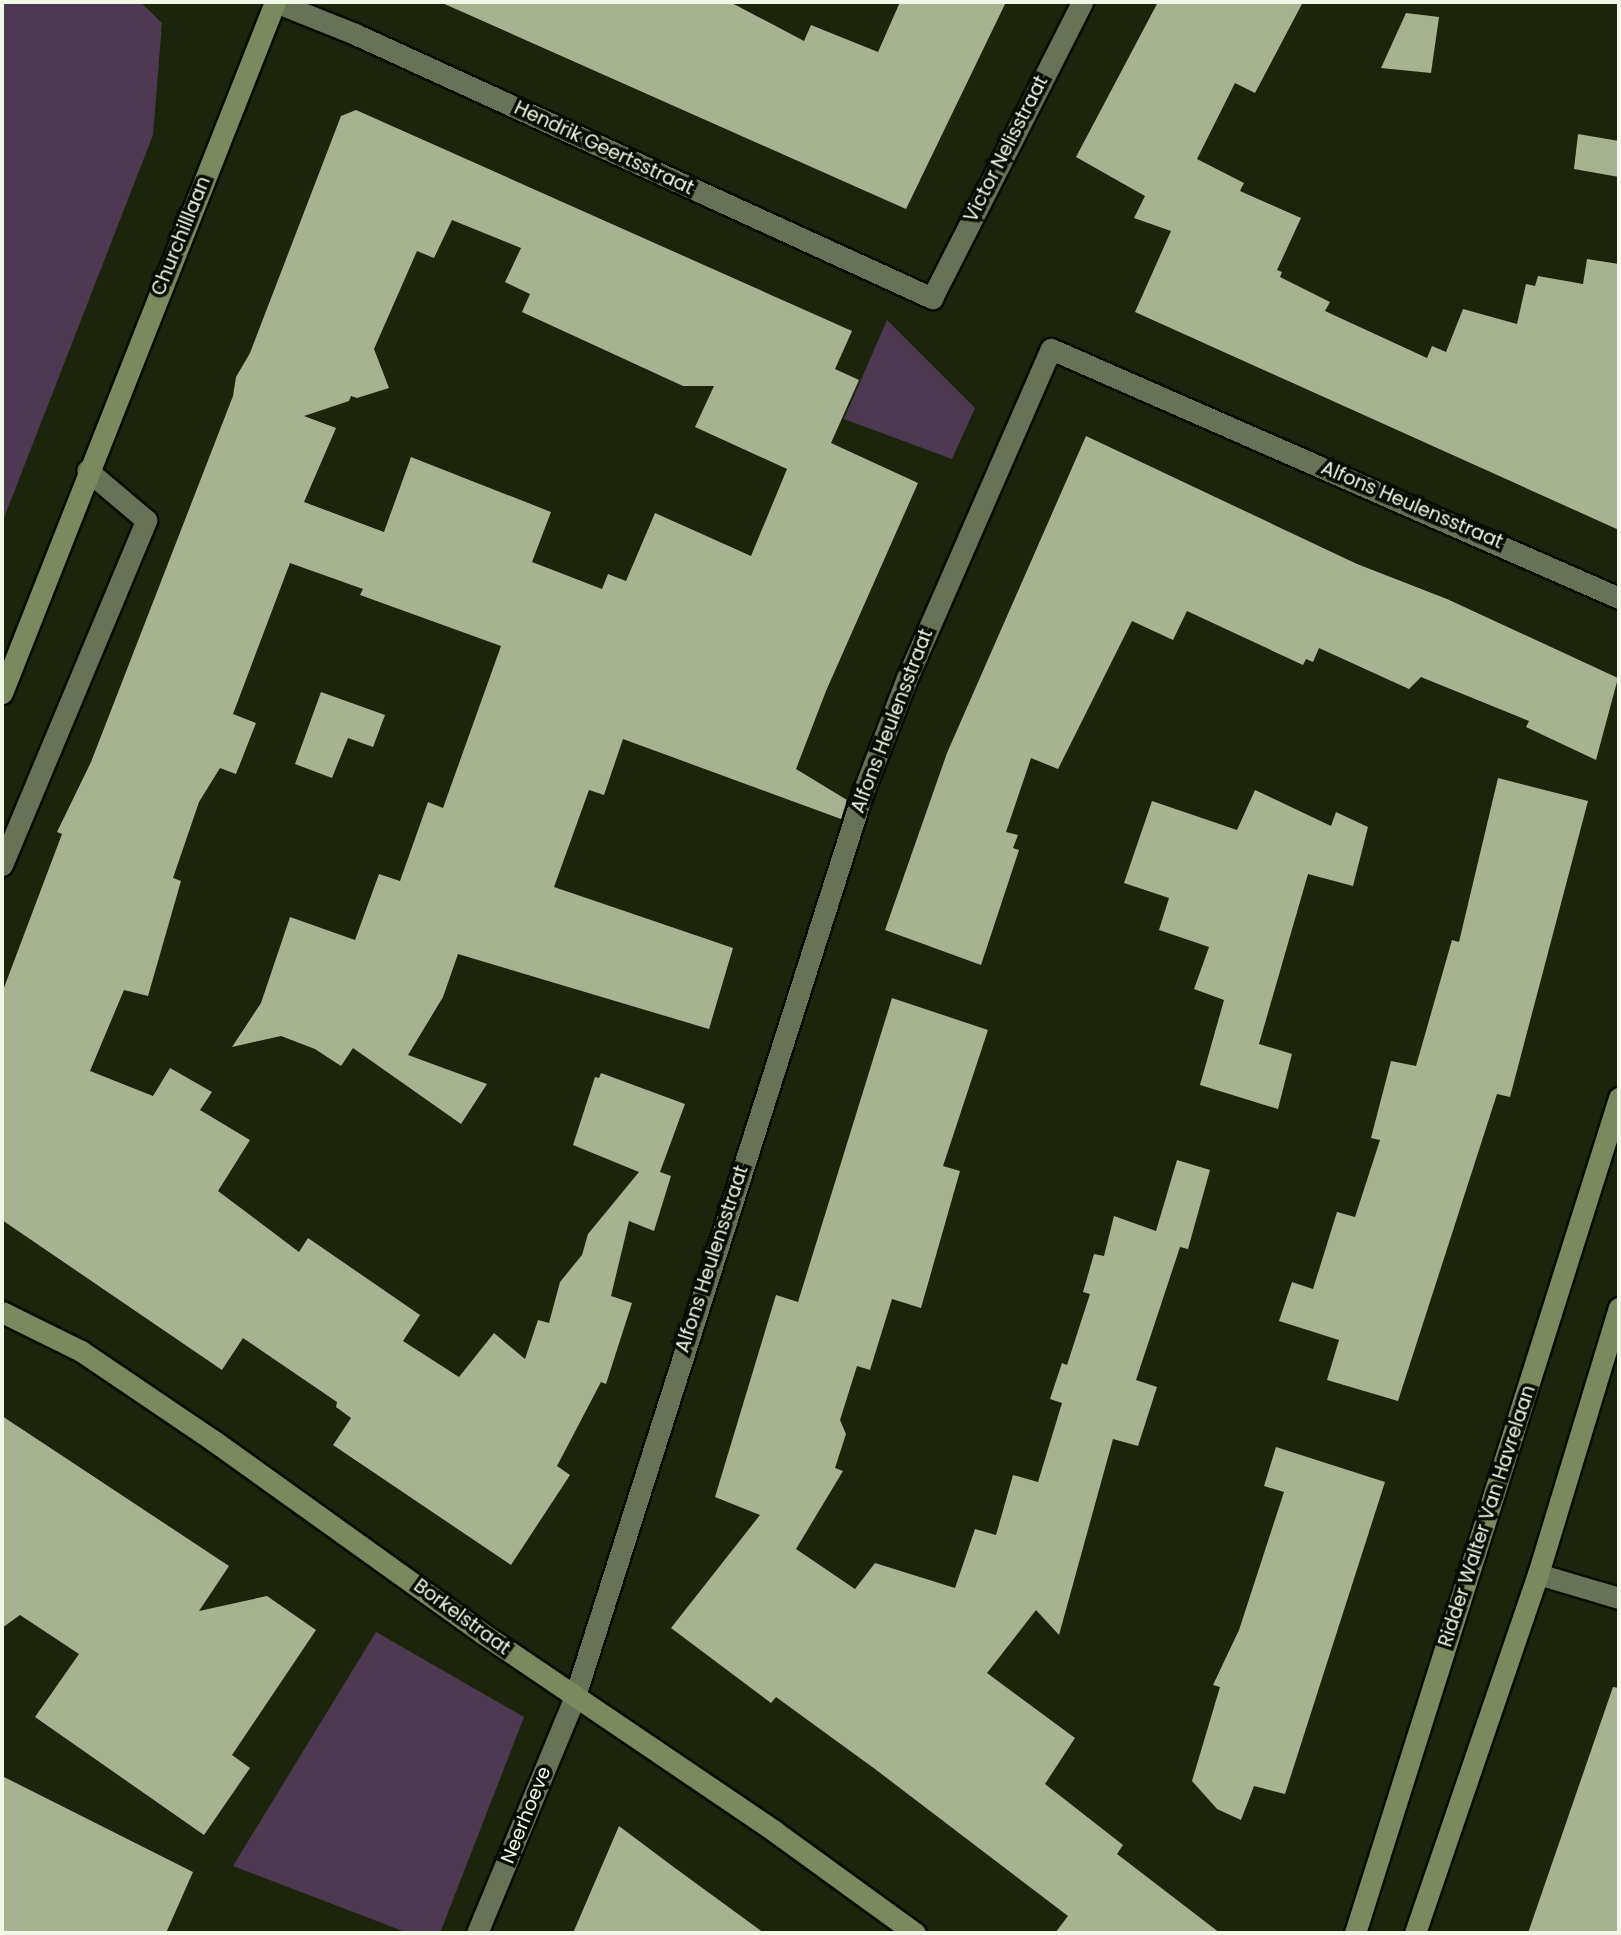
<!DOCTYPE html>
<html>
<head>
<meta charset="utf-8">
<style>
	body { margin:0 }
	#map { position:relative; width:1621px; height:1935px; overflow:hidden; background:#1d240c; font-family:Poppins,sans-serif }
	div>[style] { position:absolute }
	.green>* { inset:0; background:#4d3a52 }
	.building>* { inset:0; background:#a7b390 }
	.roads { filter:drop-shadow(2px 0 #080d00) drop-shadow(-2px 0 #080d00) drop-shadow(0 2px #080d00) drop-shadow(0 -2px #080d00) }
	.street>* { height:21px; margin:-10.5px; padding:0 10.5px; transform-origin:10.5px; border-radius:10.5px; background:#687256 }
	.secondary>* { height:21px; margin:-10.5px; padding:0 10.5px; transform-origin:10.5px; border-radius:10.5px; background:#7b895f }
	span { translate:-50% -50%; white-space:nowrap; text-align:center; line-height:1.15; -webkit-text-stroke:7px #090c04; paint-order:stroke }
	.street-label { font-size:19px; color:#f2f8e8 }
	.frame { position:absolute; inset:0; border:4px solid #f2f8e8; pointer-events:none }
</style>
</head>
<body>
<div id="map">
	<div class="green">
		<div style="clip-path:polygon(2px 2px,140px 2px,162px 23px,153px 135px,2px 523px)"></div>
		<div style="clip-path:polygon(887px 320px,975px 408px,952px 459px,844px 419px)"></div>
		<div style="clip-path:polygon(376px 1632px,524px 1717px,440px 1933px,408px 1933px,233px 1866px)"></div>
	</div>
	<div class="building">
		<div style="clip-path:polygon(440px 2px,730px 2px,804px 41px,811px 25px,878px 52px,900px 2px,1006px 2px,906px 209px)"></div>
		<div style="clip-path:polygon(1158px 2px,1303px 2px,1255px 93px,1235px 83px,1197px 159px,1244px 183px,1240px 191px,1301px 218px,1277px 270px,1282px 272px,1280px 277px,1330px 302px,1325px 311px,1427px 358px,1432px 346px,1446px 352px,1463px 309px,1517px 324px,1526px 284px,1535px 286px,1538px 276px,1583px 284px,1587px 259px,1619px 264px,1619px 530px,1135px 312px,1171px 231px,1134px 218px,1145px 196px,1076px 157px)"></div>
		<div style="clip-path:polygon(1406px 13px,1439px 17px,1431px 73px,1381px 68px)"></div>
		<div style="clip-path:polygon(evenodd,356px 110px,852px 331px,835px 369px,859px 380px,831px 443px,918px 483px,826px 691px,796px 769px,847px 800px,841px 819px,623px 739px,604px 795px,589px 790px,554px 887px,733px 948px,709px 1029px,458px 954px,443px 997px,408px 1055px,487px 1084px,461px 1124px,353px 1048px,341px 1066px,315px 1049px,281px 1036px,232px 1047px,261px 1003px,290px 917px,355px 940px,379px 874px,400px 881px,428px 802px,443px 808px,501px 646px,360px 595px,363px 589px,290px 563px,233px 714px,256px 723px,236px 774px,220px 768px,199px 802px,173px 878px,181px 881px,148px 996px,124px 990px,90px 1071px,153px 1096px,170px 1068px,212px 1092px,200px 1110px,250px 1140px,218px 1191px,299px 1252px,308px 1238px,420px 1315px,403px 1341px,459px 1377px,494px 1333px,525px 1359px,538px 1320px,549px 1323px,560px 1282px,582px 1255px,588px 1234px,639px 1172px,573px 1145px,595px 1077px,599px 1078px,601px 1073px,685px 1104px,660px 1172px,671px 1176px,654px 1231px,629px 1221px,611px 1296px,632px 1303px,606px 1384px,601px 1382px,557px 1466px,570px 1475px,511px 1565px,333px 1445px,351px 1418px,336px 1407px,337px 1402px,243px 1338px,222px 1370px,2px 1220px,2px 993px,62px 834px,57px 832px,91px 762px,233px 396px,236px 377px,250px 353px,341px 116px,356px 110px,452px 220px,521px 248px,505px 282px,530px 294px,522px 312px,683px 386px,714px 386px,695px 427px,787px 469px,751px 556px,655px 513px,626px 581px,608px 574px,602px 589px,532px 562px,551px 512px,411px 457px,384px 532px,304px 502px,336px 428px,304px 416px,349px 401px,351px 396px,357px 398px,389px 388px,374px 349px,417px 251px,434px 258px,452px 220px)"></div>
		<div style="clip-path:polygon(1578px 134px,1619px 141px,1619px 177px,1574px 169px)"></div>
		<div style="clip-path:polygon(1086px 436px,1357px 564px,1447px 599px,1618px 678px,1596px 760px,1526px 727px,1529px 721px,1421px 677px,1409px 689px,1319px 648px,1313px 662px,1306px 659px,1303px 665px,1187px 611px,1173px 640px,1132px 621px,1058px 769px,1031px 758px,1006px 832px,1018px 835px,1013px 848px,1019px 850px,981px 965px,885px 930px,947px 753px)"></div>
		<div style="clip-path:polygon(321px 692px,385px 715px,373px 747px,348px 738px,332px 778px,295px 764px)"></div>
		<div style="clip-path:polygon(1498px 778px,1588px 801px,1510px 1097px,1497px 1094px,1398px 1401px,1327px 1380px,1339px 1340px,1279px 1321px,1292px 1282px,1313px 1289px,1337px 1212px,1355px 1217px,1380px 1140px,1371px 1138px,1391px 1061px,1416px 1066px,1452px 940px,1459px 942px)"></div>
		<div style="clip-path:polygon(1255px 790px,1331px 826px,1336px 812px,1368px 827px,1353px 886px,1308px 874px,1259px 1044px,1292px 1054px,1278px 1109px,1200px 1085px,1224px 1000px,1194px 989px,1209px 947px,1159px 930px,1169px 898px,1124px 883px,1152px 801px,1237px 830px)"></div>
		<div style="clip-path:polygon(892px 998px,988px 1030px,943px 1166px,960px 1171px,921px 1308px,892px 1299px,870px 1370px,857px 1366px,840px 1420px,846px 1434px,835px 1468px,843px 1471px,796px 1549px,855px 1589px,875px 1563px,955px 1588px,975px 1529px,996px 1535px,1013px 1475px,1038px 1482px,1062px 1403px,1050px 1399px,1062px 1363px,1067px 1365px,1090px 1294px,1083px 1292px,1094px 1254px,1104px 1256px,1114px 1216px,1156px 1231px,1177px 1160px,1210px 1170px,1188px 1249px,1180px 1247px,1136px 1380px,1157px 1387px,1138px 1446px,1113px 1439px,1059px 1635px,1036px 1610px,987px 1673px,1075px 1738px,1045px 1784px,1123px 1845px,1117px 1854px,1220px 1933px,1055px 1933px,1068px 1916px,875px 1769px,776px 1697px,771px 1703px,671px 1628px,760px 1515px,715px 1497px,776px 1295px,798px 1302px)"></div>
		<div style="clip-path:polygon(2px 1416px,229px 1566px,199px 1611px,267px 1596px,316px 1630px,232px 1755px,250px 1768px,204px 1835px,35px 1717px,79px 1654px,20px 1615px,2px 1628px)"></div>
		<div style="clip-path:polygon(1276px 1447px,1385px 1482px,1285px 1794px,1254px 1786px,1241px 1820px,1217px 1809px,1192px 1781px,1220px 1687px,1213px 1685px,1239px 1630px,1284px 1492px,1264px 1486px)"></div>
		<div style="clip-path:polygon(1613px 1687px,1619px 1688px,1619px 1933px,1528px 1933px)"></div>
		<div style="clip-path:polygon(2px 1776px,193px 1872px,166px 1933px,2px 1933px)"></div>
		<div style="clip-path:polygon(619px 1826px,675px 1868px,764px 1933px,573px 1933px)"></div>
	</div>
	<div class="roads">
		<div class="street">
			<div style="left:275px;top:2px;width:86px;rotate:21.8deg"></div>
			<div style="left:355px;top:34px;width:635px;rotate:24.59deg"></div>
			<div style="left:932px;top:298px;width:332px;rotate:-63.1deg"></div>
			<div style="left:2px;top:865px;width:374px;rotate:-67.3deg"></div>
			<div style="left:146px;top:520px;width:77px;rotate:-139.7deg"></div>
			<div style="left:1538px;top:1574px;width:84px;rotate:16.5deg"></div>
			<div style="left:477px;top:1933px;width:256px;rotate:-67.5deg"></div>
			<div style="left:575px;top:1696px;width:949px;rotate:-72.33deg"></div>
			<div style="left:863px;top:792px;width:122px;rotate:-68.9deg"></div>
			<div style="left:907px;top:678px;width:359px;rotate:-66.4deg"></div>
			<div style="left:1051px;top:349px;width:620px;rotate:23.67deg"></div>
		</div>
		<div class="secondary">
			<div style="left:2px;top:693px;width:743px;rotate:-68.44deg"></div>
			<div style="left:2px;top:1312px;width:88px;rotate:26.3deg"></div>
			<div style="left:81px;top:1351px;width:161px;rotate:34.1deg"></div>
			<div style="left:214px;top:1441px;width:330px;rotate:35.6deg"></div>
			<div style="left:482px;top:1633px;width:353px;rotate:34.1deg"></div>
			<div style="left:774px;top:1831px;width:174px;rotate:35.9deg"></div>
			<div style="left:1355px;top:1933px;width:876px;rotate:-72.45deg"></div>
			<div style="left:1415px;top:1933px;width:379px;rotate:-71.1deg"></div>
			<div style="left:1538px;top:1574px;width:278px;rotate:-73.1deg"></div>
		</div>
	</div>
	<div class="street-label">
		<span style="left:604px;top:148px;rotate:25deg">Hendrik Geertsstraat</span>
		<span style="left:1006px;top:149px;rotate:-63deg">Victor Nelisstraat</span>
		<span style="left:181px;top:236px;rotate:-68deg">Churchilllaan</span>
		<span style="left:1412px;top:505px;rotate:23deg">Alfons Heulensstraat</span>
		<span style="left:892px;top:721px;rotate:-69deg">Alfons Heulensstraat</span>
		<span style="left:712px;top:1259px;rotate:-72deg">Alfons Heulensstraat</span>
		<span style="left:1487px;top:1516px;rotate:-72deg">Ridder Walter Van Havrelaan</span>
		<span style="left:462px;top:1617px;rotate:36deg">Borkelstraat</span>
		<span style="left:526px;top:1815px;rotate:-68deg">Neerhoeve</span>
	</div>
	<div class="frame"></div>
</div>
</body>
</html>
